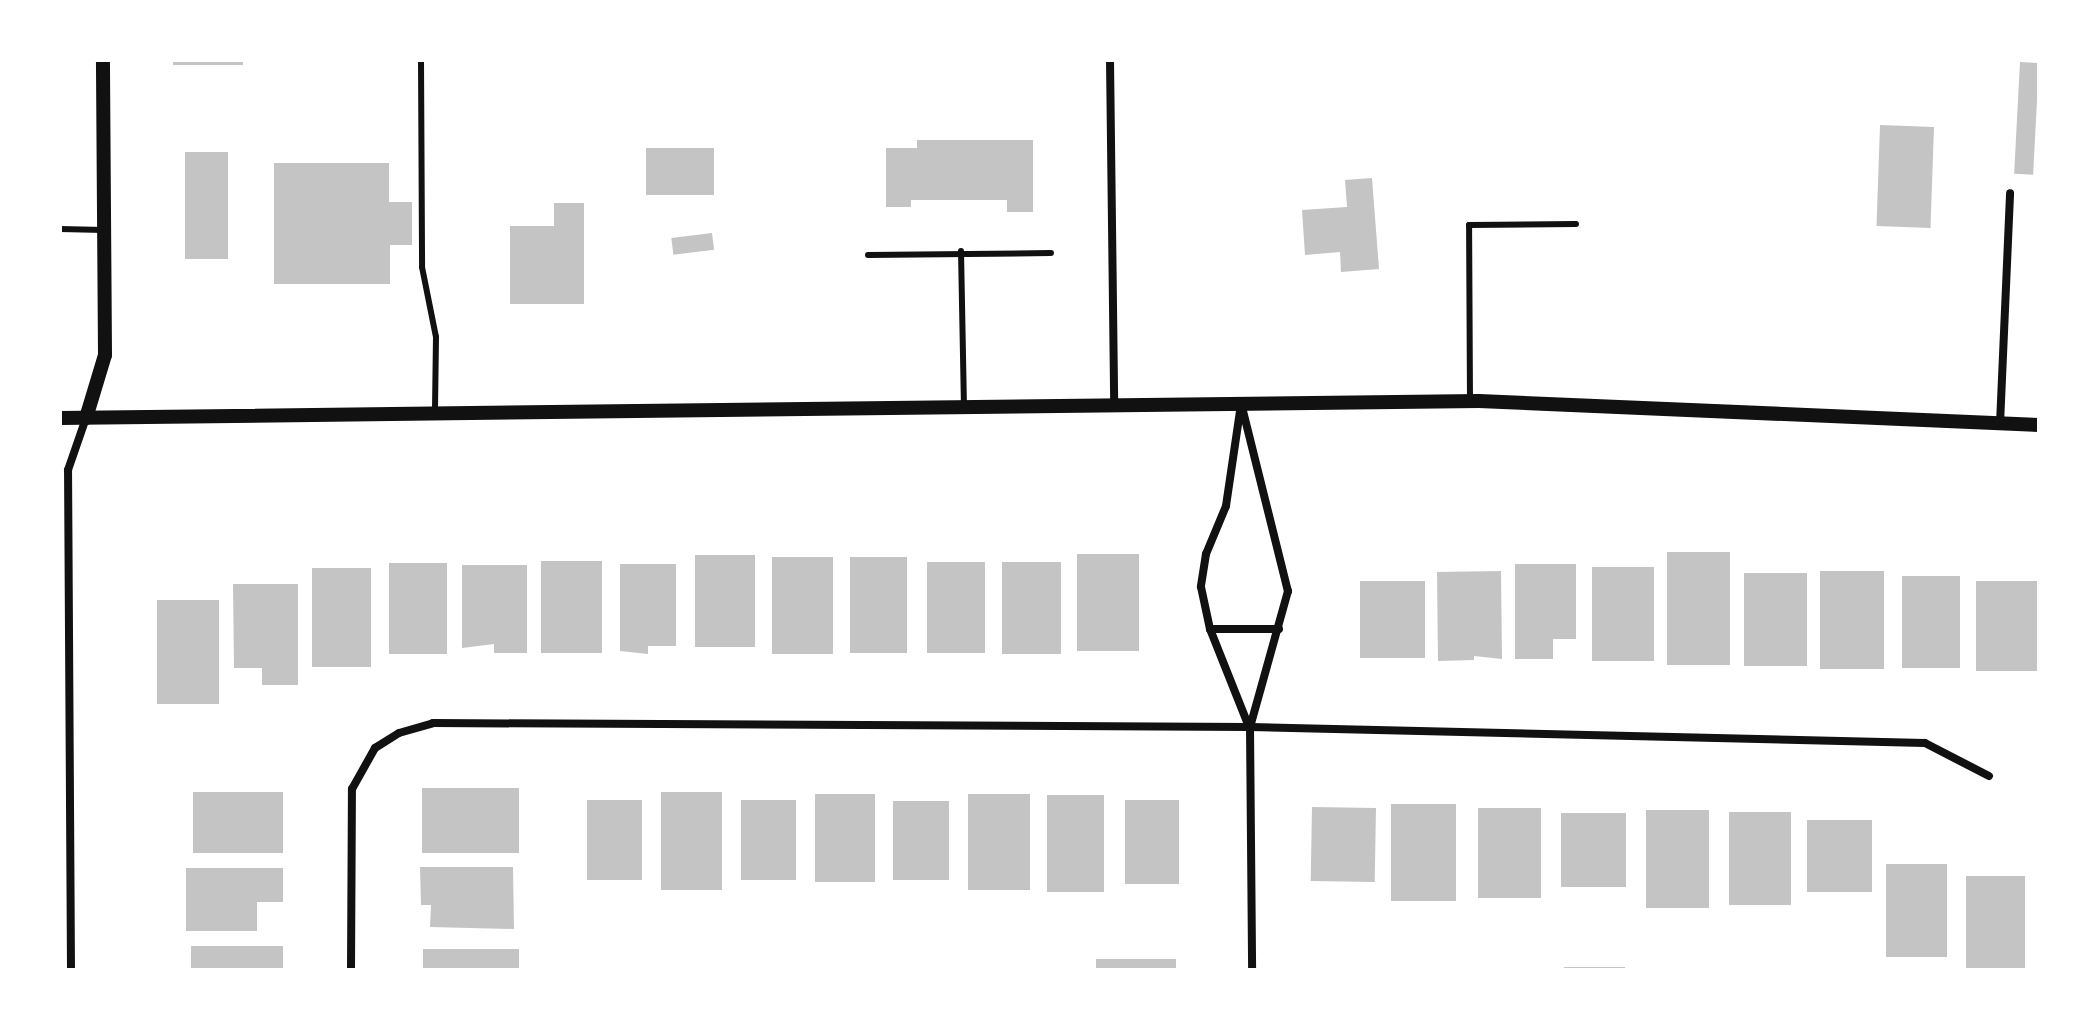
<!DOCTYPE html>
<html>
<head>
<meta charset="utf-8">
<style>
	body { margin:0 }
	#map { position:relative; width:2099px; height:1030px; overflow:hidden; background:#fff; font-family:"IBM Plex Sans",sans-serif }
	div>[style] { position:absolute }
	.building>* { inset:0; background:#c4c4c4; transform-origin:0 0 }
	.service>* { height:6px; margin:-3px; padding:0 3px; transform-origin:3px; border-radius:3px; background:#111 }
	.minor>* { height:8px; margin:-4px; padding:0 4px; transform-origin:4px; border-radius:4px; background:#111 }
	.tertiary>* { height:14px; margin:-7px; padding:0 7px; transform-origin:7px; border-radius:7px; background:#111 }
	span { translate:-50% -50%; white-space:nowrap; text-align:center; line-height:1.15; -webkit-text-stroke:7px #fff; paint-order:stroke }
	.frame { position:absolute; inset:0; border:62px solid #fff; pointer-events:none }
</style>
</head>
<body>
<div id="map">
	<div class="building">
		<div style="left:173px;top:60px;width:70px;height:5px"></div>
		<div style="left:2020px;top:62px;width:19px;height:112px;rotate:3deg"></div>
		<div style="left:1934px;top:127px;width:101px;height:54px;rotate:92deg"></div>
		<div style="clip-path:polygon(917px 140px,1033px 140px,1033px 212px,1007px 212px,1007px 200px,911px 200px,911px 207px,886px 207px,886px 148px,917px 148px)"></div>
		<div style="left:646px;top:148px;width:68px;height:47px"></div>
		<div style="left:185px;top:152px;width:43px;height:107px"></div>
		<div style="clip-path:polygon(274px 163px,389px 163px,389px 202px,412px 202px,412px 245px,390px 245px,390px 284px,274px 284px)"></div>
		<div style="clip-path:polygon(1372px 178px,1379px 269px,1341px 272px,1340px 252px,1305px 255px,1302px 210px,1347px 207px,1345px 180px)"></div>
		<div style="clip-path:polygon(554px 203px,584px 203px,584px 304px,510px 304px,510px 226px,554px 226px)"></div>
		<div style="left:712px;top:233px;width:17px;height:41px;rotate:83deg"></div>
		<div style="left:1667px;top:552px;width:63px;height:113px"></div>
		<div style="left:1077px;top:554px;width:62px;height:97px"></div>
		<div style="left:695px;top:555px;width:60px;height:92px"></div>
		<div style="left:772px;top:557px;width:61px;height:97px"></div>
		<div style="left:850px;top:557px;width:57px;height:96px"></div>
		<div style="left:541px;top:561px;width:61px;height:92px"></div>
		<div style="left:927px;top:562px;width:58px;height:91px"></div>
		<div style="left:1002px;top:562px;width:59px;height:92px"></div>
		<div style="left:389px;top:563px;width:58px;height:91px"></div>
		<div style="clip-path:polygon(620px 564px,676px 564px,676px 646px,648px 646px,648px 654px,620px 651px)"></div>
		<div style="clip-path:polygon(1515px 564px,1576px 564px,1576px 639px,1553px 639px,1553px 659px,1515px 659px)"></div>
		<div style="clip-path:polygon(462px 565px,527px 565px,527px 653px,494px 653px,494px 644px,462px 648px)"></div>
		<div style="left:1592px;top:567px;width:62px;height:94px"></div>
		<div style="left:312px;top:568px;width:59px;height:99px"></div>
		<div style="clip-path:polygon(1501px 571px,1502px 659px,1474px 656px,1474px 660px,1438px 661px,1437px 572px)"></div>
		<div style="left:1820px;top:571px;width:64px;height:98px"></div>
		<div style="left:1744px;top:573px;width:63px;height:93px"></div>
		<div style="left:1902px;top:576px;width:58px;height:92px"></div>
		<div style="left:1360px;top:581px;width:65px;height:77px"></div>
		<div style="left:1976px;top:581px;width:61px;height:90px"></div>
		<div style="clip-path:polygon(233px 584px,298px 584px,298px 685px,262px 685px,262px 668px,234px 668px)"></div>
		<div style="left:157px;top:600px;width:62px;height:104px"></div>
		<div style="left:422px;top:788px;width:97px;height:65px"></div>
		<div style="left:193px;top:792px;width:90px;height:61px"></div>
		<div style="left:661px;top:792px;width:61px;height:98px"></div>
		<div style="left:815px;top:794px;width:60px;height:88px"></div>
		<div style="left:968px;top:794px;width:62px;height:96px"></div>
		<div style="left:1047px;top:795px;width:57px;height:97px"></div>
		<div style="left:587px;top:800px;width:55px;height:80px"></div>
		<div style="left:741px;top:800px;width:55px;height:80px"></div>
		<div style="left:1125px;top:800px;width:54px;height:84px"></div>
		<div style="left:893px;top:801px;width:56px;height:79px"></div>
		<div style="left:1391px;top:804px;width:65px;height:97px"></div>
		<div style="left:1312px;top:807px;width:64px;height:74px;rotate:1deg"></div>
		<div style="left:1478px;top:808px;width:63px;height:90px"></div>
		<div style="left:1646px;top:810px;width:63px;height:98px"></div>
		<div style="left:1729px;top:812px;width:62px;height:93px"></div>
		<div style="left:1561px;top:813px;width:65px;height:74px"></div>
		<div style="left:1807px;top:820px;width:65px;height:72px"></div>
		<div style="left:1886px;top:864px;width:61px;height:93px"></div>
		<div style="clip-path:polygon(420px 867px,513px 867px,514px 929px,430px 927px,431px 905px,421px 905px)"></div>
		<div style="clip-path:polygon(186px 868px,283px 868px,283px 902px,257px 902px,257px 931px,186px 931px)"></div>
		<div style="left:1966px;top:876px;width:59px;height:92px"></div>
		<div style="left:191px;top:946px;width:92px;height:24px"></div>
		<div style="left:423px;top:949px;width:96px;height:21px"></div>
		<div style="left:1096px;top:959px;width:80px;height:11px"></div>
		<div style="left:1564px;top:967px;width:61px;height:3px"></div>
	</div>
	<div class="service">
		<div style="left:421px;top:60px;width:207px;rotate:89.7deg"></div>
		<div style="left:422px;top:267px;width:71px;rotate:78.7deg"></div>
		<div style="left:436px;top:337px;width:76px;rotate:90.8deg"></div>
		<div style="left:60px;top:229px;width:44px;rotate:1.3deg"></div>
		<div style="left:961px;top:251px;width:155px;rotate:88.9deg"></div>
		<div style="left:868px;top:255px;width:183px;rotate:-0.6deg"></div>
		<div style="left:1470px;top:401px;width:176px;rotate:-90.3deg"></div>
		<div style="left:1469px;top:225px;width:107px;rotate:-0.5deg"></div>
	</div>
	<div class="minor">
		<div style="left:1110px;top:60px;width:344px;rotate:89.3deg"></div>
		<div style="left:1241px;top:403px;width:194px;rotate:76deg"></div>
		<div style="left:1288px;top:591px;width:141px;rotate:105.6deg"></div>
		<div style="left:1250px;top:727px;width:243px;rotate:89.5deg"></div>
		<div style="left:1240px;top:411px;width:96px;rotate:98.4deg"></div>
		<div style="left:1226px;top:506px;width:52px;rotate:112.6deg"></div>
		<div style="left:1206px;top:554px;width:33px;rotate:99deg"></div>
		<div style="left:1201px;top:587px;width:43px;rotate:77.9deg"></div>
		<div style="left:1210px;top:629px;width:105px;rotate:68.3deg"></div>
		<div style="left:2000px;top:424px;width:231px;rotate:-87.5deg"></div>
		<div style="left:1210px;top:629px;width:69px"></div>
		<div style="left:71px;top:970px;width:500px;rotate:-90.34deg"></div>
		<div style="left:68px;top:470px;width:55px;rotate:-70.9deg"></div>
		<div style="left:351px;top:970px;width:181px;rotate:-89.7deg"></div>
		<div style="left:352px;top:789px;width:47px;rotate:-60.7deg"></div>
		<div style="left:375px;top:748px;width:28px;rotate:-32deg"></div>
		<div style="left:399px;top:733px;width:35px;rotate:-16deg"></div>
		<div style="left:433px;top:723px;width:817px;rotate:0.28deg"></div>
		<div style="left:1250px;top:727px;width:675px;rotate:1.36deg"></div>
		<div style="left:1925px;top:743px;width:72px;rotate:27.3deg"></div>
	</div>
	<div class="tertiary">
		<div style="left:60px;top:418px;width:1419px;rotate:-0.69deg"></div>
		<div style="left:1479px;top:401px;width:561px;rotate:2.45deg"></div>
		<div style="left:86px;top:418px;width:66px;rotate:-73.2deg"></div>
		<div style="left:105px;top:355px;width:295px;rotate:-90.4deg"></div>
	</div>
	<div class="frame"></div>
</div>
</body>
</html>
